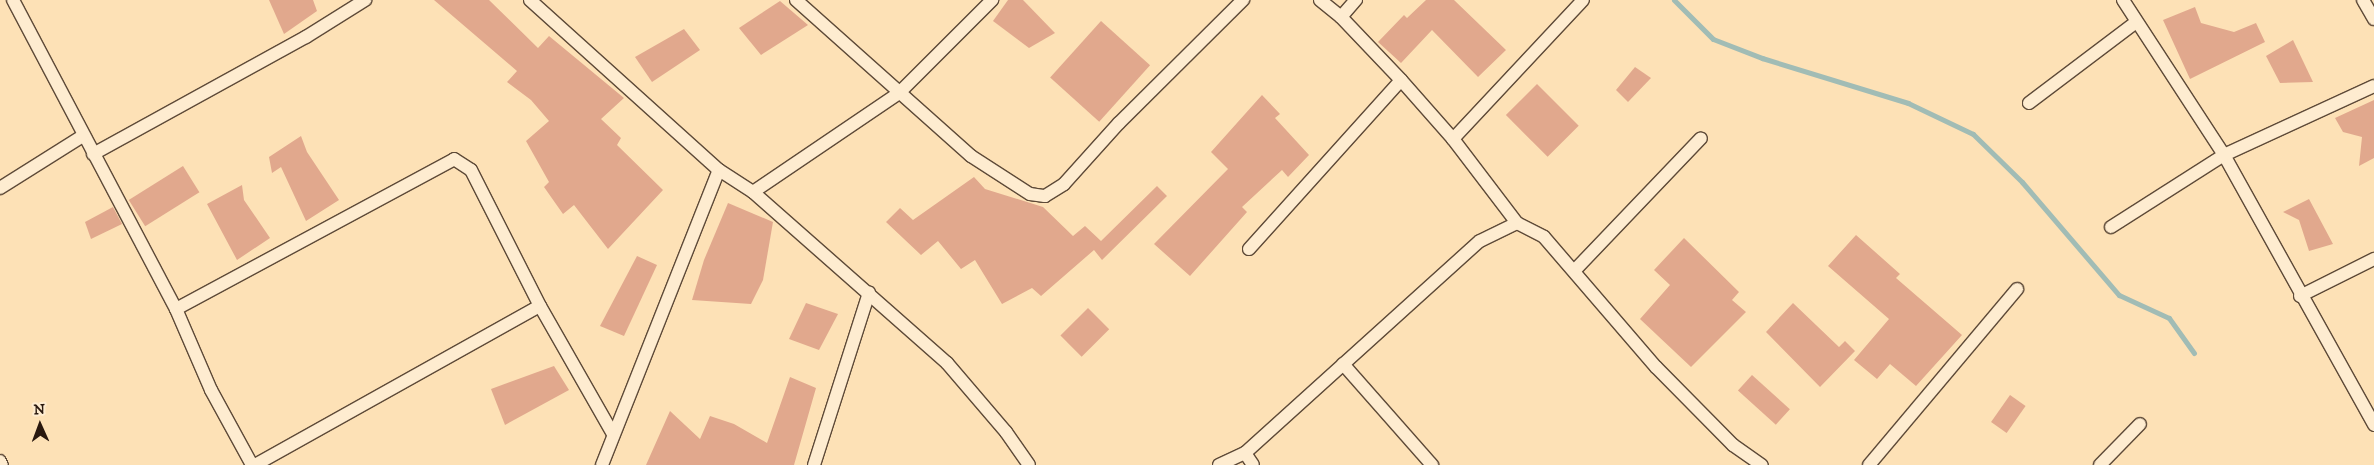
<!DOCTYPE html>
<html>
<head>
<meta charset="utf-8">
<style>
	body { margin:0 }
	#map { position:relative; width:2374px; height:465px; overflow:hidden; background:#fde1b6; font-family:"IM FELL DW Pica",serif }
	div>[style] { position:absolute }
	.stream>* { height:5px; margin:-2.5px; padding:0 2.5px; transform-origin:2.5px; border-radius:2.5px; background:#a1bcb5 }
	.building>* { inset:0; background:#e1a88d; transform-origin:0 0 }
	.roads { filter:drop-shadow(1px 0 #5e4a38) drop-shadow(-1px 0 #5e4a38) drop-shadow(0 1px #5e4a38) drop-shadow(0 -1px #5e4a38) }
	.minor>* { height:12px; margin:-6px; padding:0 6px; transform-origin:6px; border-radius:6px; background:#feecd0 }
	span { translate:-50% -50%; white-space:nowrap; text-align:center; line-height:1.15; -webkit-text-stroke:5px #feecd0; paint-order:stroke }
	.north { position:absolute; left:15px; top:400px; width:50px; height:50px; -webkit-text-stroke:4px #feecd0; paint-order:stroke; rotate:358deg; font-size:14px; font-weight:700; line-height:20px; text-align:center; color:#29180e }
	.north::after { content:''; display:block; margin:auto; width:18px; height:22px; background:#29180e; clip-path:polygon(50% 0,100% 100%,50% 72%,0 100%) }
</style>
</head>
<body>
<div id="map">
	<div class="stream">
		<div style="left:1674px;top:0;width:55px;rotate:45deg"></div>
		<div style="left:1713px;top:39px;width:53px;rotate:21.2deg"></div>
		<div style="left:1762px;top:58px;width:153px;rotate:17.1deg"></div>
		<div style="left:1908px;top:103px;width:72px;rotate:25.5deg"></div>
		<div style="left:1973px;top:134px;width:69px;rotate:44.4deg"></div>
		<div style="left:2022px;top:182px;width:149px;rotate:49.4deg"></div>
		<div style="left:2119px;top:295px;width:55px;rotate:24.7deg"></div>
		<div style="left:2169px;top:318px;width:43px;rotate:54.5deg"></div>
	</div>
	<div class="building">
		<div style="clip-path:polygon(269px 0,313px 0,317px 11px,284px 34px)"></div>
		<div style="clip-path:polygon(434px 0,489px 0,538px 48px,549px 36px,624px 98px,601px 119px,621px 138px,617px 145px,663px 190px,608px 249px,574px 205px,563px 214px,544px 187px,549px 182px,526px 141px,549px 121px,531px 100px,507px 82px,517px 71px)"></div>
		<div style="clip-path:polygon(1008px 0,1023px 0,1055px 33px,1029px 48px,993px 21px)"></div>
		<div style="clip-path:polygon(1426px 0,1454px 0,1506px 50px,1478px 77px,1432px 30px,1401px 63px,1378px 42px,1404px 15px,1407px 18px)"></div>
		<div style="clip-path:polygon(780px 1px,808px 25px,761px 55px,739px 28px)"></div>
		<div style="clip-path:polygon(2195px 7px,2201px 23px,2234px 32px,2256px 23px,2265px 42px,2190px 79px,2163px 20px)"></div>
		<div style="left:1101px;top:21px;width:66px;height:76px;rotate:42deg"></div>
		<div style="clip-path:polygon(684px 29px,700px 50px,652px 82px,635px 57px)"></div>
		<div style="clip-path:polygon(2293px 40px,2313px 82px,2280px 83px,2266px 56px)"></div>
		<div style="clip-path:polygon(1635px 67px,1651px 78px,1628px 102px,1616px 90px)"></div>
		<div style="left:1537px;top:84px;width:59px;height:44px;rotate:45deg"></div>
		<div style="clip-path:polygon(1262px 95px,1280px 114px,1275px 118px,1309px 155px,1288px 177px,1282px 170px,1242px 207px,1247px 212px,1190px 276px,1154px 244px,1228px 169px,1211px 152px)"></div>
		<div style="clip-path:polygon(2374px 100px,2374px 158px,2359px 166px,2362px 137px,2343px 132px,2335px 118px)"></div>
		<div style="clip-path:polygon(301px 136px,307px 152px,339px 200px,306px 221px,281px 167px,272px 173px,269px 157px)"></div>
		<div style="left:183px;top:166px;width:31px;height:64px;rotate:58deg"></div>
		<div style="clip-path:polygon(974px 177px,985px 189px,1043px 207px,1073px 236px,1085px 226px,1101px 241px,1157px 186px,1167px 196px,1102px 260px,1094px 250px,1041px 296px,1032px 288px,1002px 304px,975px 260px,961px 269px,938px 241px,921px 255px,886px 222px,900px 208px,913px 220px)"></div>
		<div style="clip-path:polygon(242px 185px,244px 200px,270px 238px,237px 260px,207px 204px)"></div>
		<div style="clip-path:polygon(2309px 199px,2333px 244px,2309px 251px,2299px 220px,2283px 212px)"></div>
		<div style="clip-path:polygon(728px 203px,773px 222px,763px 280px,751px 304px,692px 300px,704px 260px)"></div>
		<div style="clip-path:polygon(113px 207px,122px 224px,91px 239px,85px 222px)"></div>
		<div style="clip-path:polygon(1856px 235px,1900px 274px,1896px 278px,1962px 335px,1916px 386px,1890px 364px,1877px 379px,1854px 360px,1889px 319px,1828px 266px)"></div>
		<div style="clip-path:polygon(1684px 238px,1739px 292px,1732px 300px,1746px 312px,1691px 367px,1640px 319px,1670px 285px,1654px 270px)"></div>
		<div style="clip-path:polygon(637px 256px,657px 265px,624px 336px,600px 326px)"></div>
		<div style="clip-path:polygon(806px 303px,838px 314px,819px 350px,789px 339px)"></div>
		<div style="clip-path:polygon(1793px 303px,1839px 347px,1845px 341px,1855px 351px,1820px 387px,1766px 332px)"></div>
		<div style="left:1088px;top:308px;width:30px;height:39px;rotate:45deg"></div>
		<div style="clip-path:polygon(554px 366px,569px 390px,505px 425px,491px 389px)"></div>
		<div style="left:1752px;top:375px;width:51px;height:21px;rotate:42deg"></div>
		<div style="clip-path:polygon(790px 377px,816px 388px,794px 465px,646px 465px,670px 411px,700px 439px,710px 416px,734px 424px,767px 443px)"></div>
		<div style="left:2010px;top:395px;width:19px;height:33px;rotate:35deg"></div>
	</div>
	<div class="roads">
		<div class="minor">
			<div style="left:13px;top:0;width:349px;rotate:62.2deg"></div>
			<div style="left:176px;top:309px;width:88px;rotate:66.6deg"></div>
			<div style="left:211px;top:390px;width:85px;rotate:61.3deg"></div>
			<div style="left:530px;top:0;width:254px;rotate:42deg"></div>
			<div style="left:719px;top:170px;width:40px;rotate:32.9deg"></div>
			<div style="left:753px;top:192px;width:259px;rotate:41.4deg"></div>
			<div style="left:947px;top:363px;width:91px;rotate:49.5deg"></div>
			<div style="left:1006px;top:432px;width:40px;rotate:55.1deg"></div>
			<div style="left:796px;top:0;width:234px;rotate:41.7deg"></div>
			<div style="left:971px;top:156px;width:70px;rotate:32.8deg"></div>
			<div style="left:1030px;top:194px;width:15px;rotate:8deg"></div>
			<div style="left:1045px;top:196px;width:22px;rotate:-32deg"></div>
			<div style="left:1064px;top:184px;width:82px;rotate:-48deg"></div>
			<div style="left:1119px;top:123px;width:175px;rotate:-44.8deg"></div>
			<div style="left:1320px;top:0;width:27px;rotate:39deg"></div>
			<div style="left:1341px;top:17px;width:87px;rotate:46.4deg"></div>
			<div style="left:1401px;top:80px;width:79px;rotate:48.6deg"></div>
			<div style="left:1453px;top:139px;width:106px;rotate:52.7deg"></div>
			<div style="left:1517px;top:223px;width:30px;rotate:27deg"></div>
			<div style="left:1544px;top:237px;width:172px;rotate:49.3deg"></div>
			<div style="left:1656px;top:367px;width:110px;rotate:45.4deg"></div>
			<div style="left:1733px;top:445px;width:35px;rotate:35deg"></div>
			<div style="left:2123px;top:0;width:185px;rotate:56.9deg"></div>
			<div style="left:2224px;top:155px;width:309px;rotate:60.9deg"></div>
			<div style="left:2363px;top:0;width:22px;rotate:60deg"></div>
			<div style="left:1341px;top:17px;width:23px;rotate:-49deg"></div>
			<div style="left:2029px;top:103px;width:134px;rotate:-37.1deg"></div>
			<div style="left:1453px;top:139px;width:190px;rotate:-46.9deg"></div>
			<div style="left:93px;top:154px;width:243px;rotate:-28.8deg"></div>
			<div style="left:306px;top:37px;width:70px;rotate:-32.1deg"></div>
			<div style="left:0;top:188px;width:99px;rotate:-32.2deg"></div>
			<div style="left:753px;top:192px;width:176px;rotate:-34.1deg"></div>
			<div style="left:899px;top:93px;width:132px;rotate:-45deg"></div>
			<div style="left:2111px;top:227px;width:134px;rotate:-32.5deg"></div>
			<div style="left:2224px;top:155px;width:165px;rotate:-24.7deg"></div>
			<div style="left:1249px;top:249px;width:227px;rotate:-48deg"></div>
			<div style="left:1575px;top:270px;width:182px;rotate:-46.3deg"></div>
			<div style="left:2300px;top:296px;width:83px;rotate:-26.6deg"></div>
			<div style="left:176px;top:309px;width:316px;rotate:-28.3deg"></div>
			<div style="left:454px;top:159px;width:20px;rotate:33deg"></div>
			<div style="left:471px;top:170px;width:153px;rotate:63.1deg"></div>
			<div style="left:540px;top:306px;width:147px;rotate:60.3deg"></div>
			<div style="left:1343px;top:364px;width:135px;rotate:48.6deg"></div>
			<div style="left:1245px;top:453px;width:14px;rotate:56deg"></div>
			<div style="left:0;top:461px;width:4px;rotate:63deg"></div>
			<div style="left:255px;top:465px;width:326px;rotate:-29.2deg"></div>
			<div style="left:602px;top:465px;width:317px;rotate:-68.4deg"></div>
			<div style="left:814px;top:465px;width:181px;rotate:-72.3deg"></div>
			<div style="left:1219px;top:465px;width:29px;rotate:-25deg"></div>
			<div style="left:1245px;top:453px;width:316px;rotate:-42.1deg"></div>
			<div style="left:1480px;top:241px;width:41px;rotate:-25.9deg"></div>
			<div style="left:1869px;top:465px;width:230px;rotate:-49.9deg"></div>
			<div style="left:2100px;top:465px;width:57px;rotate:-45.7deg"></div>
		</div>
	</div>
	<div class="north">N</div>
</div>
</body>
</html>
